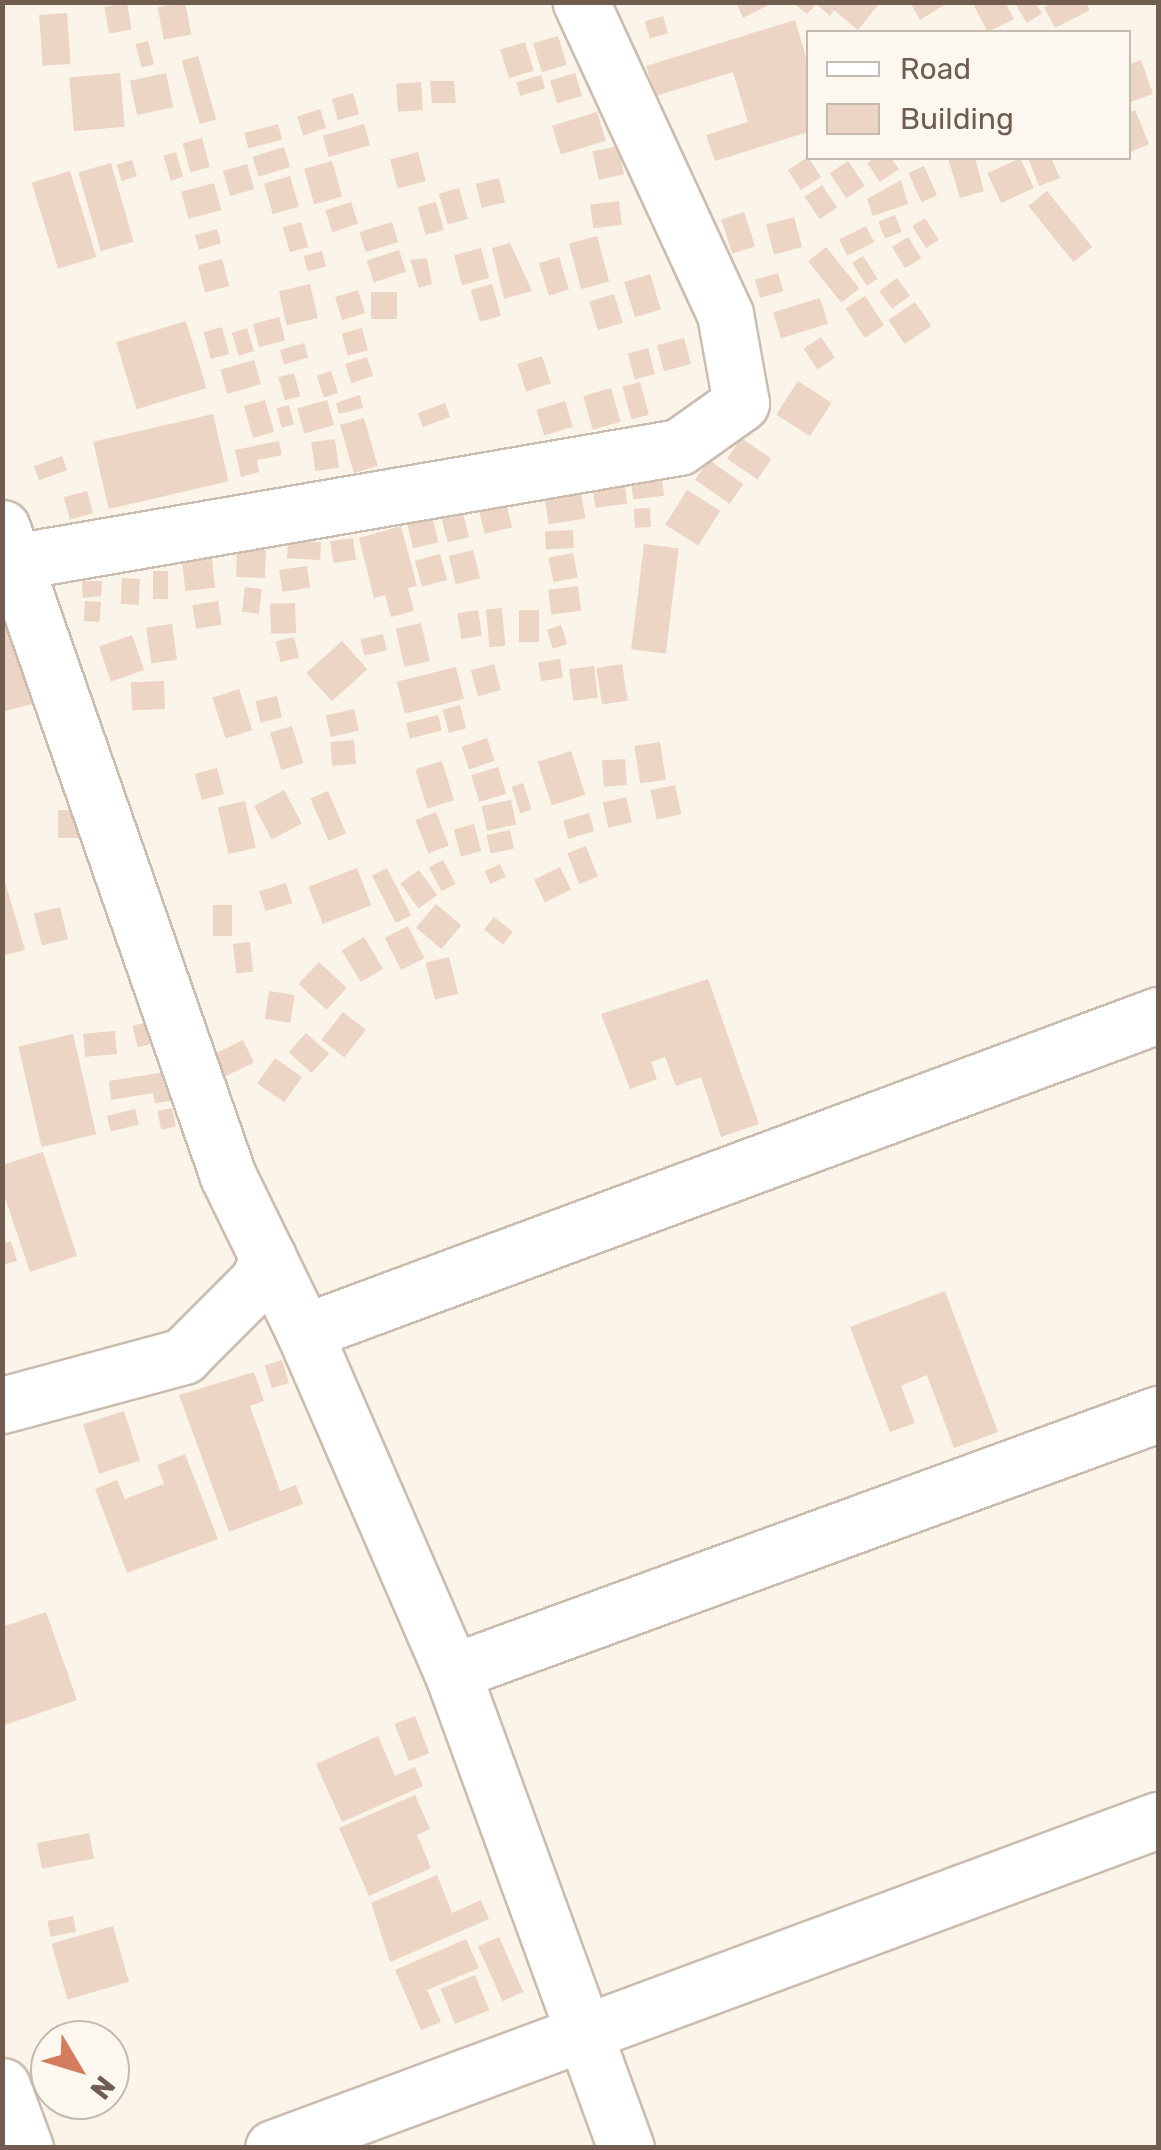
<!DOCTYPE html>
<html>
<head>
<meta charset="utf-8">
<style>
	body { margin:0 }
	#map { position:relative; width:1161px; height:2150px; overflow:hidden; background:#faf4e9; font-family:Rubik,sans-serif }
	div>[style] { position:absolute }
	.building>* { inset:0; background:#ecd5c4; transform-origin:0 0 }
	.roads { filter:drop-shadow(2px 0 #cbbcb0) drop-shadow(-2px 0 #cbbcb0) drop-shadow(0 2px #cbbcb0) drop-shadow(0 -2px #cbbcb0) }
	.minor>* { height:55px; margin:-27.5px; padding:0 27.5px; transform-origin:27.5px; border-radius:27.5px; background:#fff }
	span { translate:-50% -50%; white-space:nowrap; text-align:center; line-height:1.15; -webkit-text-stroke:8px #fdf8ef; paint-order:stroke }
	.frame { position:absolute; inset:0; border:5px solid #715d4f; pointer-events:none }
	.legend { position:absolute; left:806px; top:30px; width:325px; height:130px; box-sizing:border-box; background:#fdf8ef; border:2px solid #c5baaf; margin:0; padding:12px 18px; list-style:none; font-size:30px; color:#715d4f }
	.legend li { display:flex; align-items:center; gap:20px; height:50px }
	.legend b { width:50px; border:2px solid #c5baaf }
	.north { position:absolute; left:30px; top:2020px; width:100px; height:100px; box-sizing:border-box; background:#fdf8ef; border:2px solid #c5baaf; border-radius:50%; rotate:128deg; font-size:28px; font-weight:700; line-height:40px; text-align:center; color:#715d4f }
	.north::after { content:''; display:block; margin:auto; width:35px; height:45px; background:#d47c5d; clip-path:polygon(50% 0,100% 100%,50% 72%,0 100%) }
</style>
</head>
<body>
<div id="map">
	<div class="building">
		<div style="left:185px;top:2px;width:33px;height:28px;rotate:79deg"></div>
		<div style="clip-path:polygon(736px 2px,775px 2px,743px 18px)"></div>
		<div style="clip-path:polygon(792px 2px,875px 2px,878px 5px,858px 30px,834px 10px,830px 16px,816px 4px,807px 14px)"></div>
		<div style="clip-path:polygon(910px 2px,949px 2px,920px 20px)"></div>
		<div style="clip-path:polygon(980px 2px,1005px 2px,1014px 19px,988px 32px,974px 6px)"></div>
		<div style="clip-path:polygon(1014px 2px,1035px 2px,1042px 13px,1027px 23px)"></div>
		<div style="left:127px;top:3px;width:27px;height:23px;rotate:80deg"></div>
		<div style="clip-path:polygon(1052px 3px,1086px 3px,1090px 10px,1055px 28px,1044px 7px)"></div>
		<div style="left:67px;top:13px;width:51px;height:28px;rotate:86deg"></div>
		<div style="left:663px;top:16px;width:18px;height:19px;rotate:74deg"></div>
		<div style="clip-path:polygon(795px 20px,808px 64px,808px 132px,715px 161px,706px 135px,748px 122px,733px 72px,656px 96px,646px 66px)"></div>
		<div style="left:558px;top:36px;width:30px;height:26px;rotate:73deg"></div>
		<div style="left:148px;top:41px;width:24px;height:13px;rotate:75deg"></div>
		<div style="left:525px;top:42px;width:30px;height:26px;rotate:73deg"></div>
		<div style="left:198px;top:56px;width:66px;height:17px;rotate:74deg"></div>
		<div style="clip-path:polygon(1141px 60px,1153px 94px,1128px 103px,1128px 65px)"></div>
		<div style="left:120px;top:73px;width:54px;height:51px;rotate:85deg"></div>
		<div style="left:166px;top:73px;width:35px;height:37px;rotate:78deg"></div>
		<div style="left:575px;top:73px;width:24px;height:26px;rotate:73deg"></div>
		<div style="left:541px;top:75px;width:14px;height:26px;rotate:73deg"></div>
		<div style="clip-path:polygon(430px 81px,454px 81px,456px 103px,432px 103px)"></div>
		<div style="left:421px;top:82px;width:28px;height:25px;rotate:86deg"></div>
		<div style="left:353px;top:93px;width:22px;height:22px;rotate:74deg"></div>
		<div style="left:320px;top:109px;width:20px;height:24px;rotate:72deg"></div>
		<div style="clip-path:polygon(1135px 110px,1149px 144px,1128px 153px,1128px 113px)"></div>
		<div style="left:597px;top:112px;width:30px;height:47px;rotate:73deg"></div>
		<div style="left:278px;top:124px;width:16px;height:35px;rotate:75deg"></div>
		<div style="left:364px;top:124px;width:22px;height:43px;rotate:74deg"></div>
		<div style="left:202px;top:138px;width:30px;height:20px;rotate:75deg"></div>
		<div style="left:618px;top:146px;width:29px;height:26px;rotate:78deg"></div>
		<div style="left:284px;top:147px;width:21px;height:33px;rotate:73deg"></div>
		<div style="left:176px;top:152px;width:26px;height:13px;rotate:74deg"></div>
		<div style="left:418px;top:152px;width:30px;height:29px;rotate:75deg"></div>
		<div style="left:808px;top:157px;width:24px;height:24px;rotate:57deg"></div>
		<div style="clip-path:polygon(875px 158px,891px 158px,899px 169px,880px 182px,867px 163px)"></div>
		<div style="clip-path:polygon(948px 158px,975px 158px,984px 191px,960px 198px)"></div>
		<div style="left:1020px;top:158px;width:33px;height:36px;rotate:65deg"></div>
		<div style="clip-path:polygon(1028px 158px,1051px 158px,1060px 178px,1039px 186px)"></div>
		<div style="left:132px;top:160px;width:17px;height:16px;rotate:73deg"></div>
		<div style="left:332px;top:161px;width:37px;height:29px;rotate:74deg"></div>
		<div style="left:848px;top:161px;width:30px;height:22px;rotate:56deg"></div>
		<div style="left:111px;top:163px;width:82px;height:34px;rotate:74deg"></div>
		<div style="left:247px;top:164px;width:26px;height:25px;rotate:74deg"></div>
		<div style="left:924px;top:166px;width:32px;height:17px;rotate:66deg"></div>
		<div style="left:70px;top:171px;width:90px;height:40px;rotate:73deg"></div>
		<div style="left:290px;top:176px;width:32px;height:27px;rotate:74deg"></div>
		<div style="left:499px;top:178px;width:25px;height:24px;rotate:76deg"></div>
		<div style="clip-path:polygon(901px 180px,908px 204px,873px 216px,867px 199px)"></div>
		<div style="left:214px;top:183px;width:28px;height:34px;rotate:75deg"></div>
		<div style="left:822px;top:185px;width:27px;height:21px;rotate:56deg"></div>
		<div style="left:459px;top:188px;width:32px;height:21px;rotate:74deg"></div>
		<div style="left:1047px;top:191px;width:72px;height:24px;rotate:51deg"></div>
		<div style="left:619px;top:201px;width:24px;height:29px;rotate:83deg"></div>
		<div style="left:351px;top:202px;width:23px;height:27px;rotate:72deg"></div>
		<div style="left:436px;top:202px;width:29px;height:19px;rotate:74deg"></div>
		<div style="left:744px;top:212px;width:36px;height:24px;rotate:72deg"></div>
		<div style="left:895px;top:215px;width:18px;height:18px;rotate:68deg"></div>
		<div style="left:794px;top:217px;width:31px;height:29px;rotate:75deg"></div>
		<div style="left:925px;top:218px;width:26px;height:15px;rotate:58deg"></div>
		<div style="left:301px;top:222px;width:26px;height:19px;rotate:74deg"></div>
		<div style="left:392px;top:222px;width:21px;height:34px;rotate:73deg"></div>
		<div style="left:866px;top:226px;width:18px;height:30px;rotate:63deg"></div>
		<div style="left:217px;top:229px;width:15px;height:23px;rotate:74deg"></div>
		<div style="left:597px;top:236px;width:47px;height:29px;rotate:75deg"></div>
		<div style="left:908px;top:237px;width:25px;height:19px;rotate:58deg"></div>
		<div style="clip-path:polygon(510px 243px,532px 291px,504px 299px,492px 248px)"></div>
		<div style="left:826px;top:247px;width:53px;height:23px;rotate:51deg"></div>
		<div style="left:481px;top:248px;width:31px;height:28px;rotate:75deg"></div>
		<div style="left:399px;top:250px;width:23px;height:34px;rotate:72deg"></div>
		<div style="left:322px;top:251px;width:16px;height:19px;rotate:75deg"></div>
		<div style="left:863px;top:256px;width:27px;height:13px;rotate:57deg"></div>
		<div style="left:559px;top:257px;width:34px;height:21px;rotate:73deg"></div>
		<div style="clip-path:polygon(427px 258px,432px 284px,419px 288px,410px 260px)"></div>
		<div style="left:222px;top:259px;width:28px;height:25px;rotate:75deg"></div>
		<div style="left:778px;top:273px;width:19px;height:24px;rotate:74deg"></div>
		<div style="left:650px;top:274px;width:37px;height:27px;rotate:73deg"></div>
		<div style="left:897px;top:278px;width:22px;height:22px;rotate:54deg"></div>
		<div style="left:310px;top:284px;width:35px;height:32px;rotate:77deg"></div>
		<div style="left:492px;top:284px;width:33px;height:22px;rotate:74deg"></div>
		<div style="left:358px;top:290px;width:24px;height:24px;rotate:73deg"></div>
		<div style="left:371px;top:292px;width:26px;height:27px"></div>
		<div style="left:614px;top:294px;width:30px;height:26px;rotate:73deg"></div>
		<div style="left:865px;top:296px;width:35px;height:23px;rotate:57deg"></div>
		<div style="left:820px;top:298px;width:27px;height:49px;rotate:73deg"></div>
		<div style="left:915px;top:302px;width:29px;height:32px;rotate:56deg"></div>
		<div style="left:279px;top:317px;width:24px;height:27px;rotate:75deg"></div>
		<div style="left:186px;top:321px;width:70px;height:73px;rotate:73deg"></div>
		<div style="left:222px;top:327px;width:28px;height:19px;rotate:75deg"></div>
		<div style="left:247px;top:328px;width:24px;height:16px;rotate:73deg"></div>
		<div style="left:362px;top:328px;width:23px;height:21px;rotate:75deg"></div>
		<div style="left:821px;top:337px;width:25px;height:21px;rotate:56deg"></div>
		<div style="left:684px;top:338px;width:27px;height:28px;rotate:75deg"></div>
		<div style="left:304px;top:343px;width:15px;height:25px;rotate:74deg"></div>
		<div style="left:648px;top:348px;width:27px;height:21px;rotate:75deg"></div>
		<div style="left:542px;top:356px;width:29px;height:26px;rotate:72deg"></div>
		<div style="left:367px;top:357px;width:20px;height:23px;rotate:72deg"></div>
		<div style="left:254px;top:360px;width:25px;height:35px;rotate:74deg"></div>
		<div style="left:331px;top:371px;width:23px;height:15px;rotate:72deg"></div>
		<div style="left:294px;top:373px;width:24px;height:16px;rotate:75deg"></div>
		<div style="left:798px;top:381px;width:40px;height:40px;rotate:33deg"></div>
		<div style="left:640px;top:382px;width:34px;height:18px;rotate:75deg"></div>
		<div style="left:611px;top:388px;width:35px;height:29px;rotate:74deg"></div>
		<div style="clip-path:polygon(360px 395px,363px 408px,339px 414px,336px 403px)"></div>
		<div style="left:265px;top:400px;width:33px;height:22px;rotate:74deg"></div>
		<div style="left:327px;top:400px;width:26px;height:31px;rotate:74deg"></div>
		<div style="left:565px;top:401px;width:27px;height:30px;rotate:73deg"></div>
		<div style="left:445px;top:403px;width:15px;height:29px;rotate:70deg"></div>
		<div style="left:289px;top:405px;width:20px;height:13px;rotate:75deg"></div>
		<div style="left:213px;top:414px;width:69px;height:123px;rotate:77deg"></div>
		<div style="left:364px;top:418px;width:50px;height:25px;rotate:74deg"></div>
		<div style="left:741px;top:438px;width:37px;height:25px;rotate:34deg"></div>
		<div style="left:335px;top:439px;width:29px;height:24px;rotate:82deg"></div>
		<div style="clip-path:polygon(279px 441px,282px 455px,257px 460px,259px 472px,241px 477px,235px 450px)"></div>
		<div style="left:62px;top:456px;width:15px;height:30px;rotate:70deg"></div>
		<div style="left:709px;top:460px;width:42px;height:24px;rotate:35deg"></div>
		<div style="left:661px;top:471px;width:25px;height:31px;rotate:83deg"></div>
		<div style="left:624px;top:478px;width:26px;height:32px;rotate:83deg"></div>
		<div style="left:579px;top:479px;width:40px;height:37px;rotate:81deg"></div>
		<div style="left:687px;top:490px;width:39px;height:41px;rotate:32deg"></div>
		<div style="left:87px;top:491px;width:23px;height:24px;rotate:75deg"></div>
		<div style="left:505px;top:499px;width:29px;height:28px;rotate:76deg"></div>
		<div style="left:650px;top:508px;width:19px;height:16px;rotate:87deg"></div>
		<div style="left:462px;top:509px;width:29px;height:22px;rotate:76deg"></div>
		<div style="left:432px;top:515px;width:28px;height:26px;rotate:77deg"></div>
		<div style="clip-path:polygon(401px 526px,417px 586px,408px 588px,414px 611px,391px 617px,385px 595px,374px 598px,359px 538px)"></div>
		<div style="left:573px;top:530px;width:18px;height:28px;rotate:87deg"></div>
		<div style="left:353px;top:538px;width:22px;height:23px;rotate:82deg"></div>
		<div style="left:321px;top:542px;width:18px;height:33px;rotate:93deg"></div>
		<div style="left:644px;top:544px;width:35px;height:106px;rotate:7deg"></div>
		<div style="left:237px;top:549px;width:29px;height:28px;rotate:2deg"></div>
		<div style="left:473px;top:550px;width:29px;height:25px;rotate:76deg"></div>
		<div style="left:573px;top:553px;width:25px;height:25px;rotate:79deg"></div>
		<div style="left:440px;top:554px;width:27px;height:26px;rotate:75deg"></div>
		<div style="left:212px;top:558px;width:30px;height:30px;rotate:84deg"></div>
		<div style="left:307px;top:566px;width:22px;height:28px;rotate:82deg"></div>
		<div style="left:153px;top:571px;width:15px;height:28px"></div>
		<div style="left:122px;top:578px;width:18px;height:26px;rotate:3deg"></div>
		<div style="clip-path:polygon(82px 581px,102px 581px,101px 596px,83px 598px)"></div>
		<div style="left:578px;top:586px;width:25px;height:30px;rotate:83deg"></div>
		<div style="left:245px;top:587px;width:17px;height:25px;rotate:7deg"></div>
		<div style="left:85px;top:601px;width:16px;height:20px;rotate:4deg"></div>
		<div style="left:218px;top:601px;width:24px;height:26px;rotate:81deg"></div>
		<div style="left:295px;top:603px;width:30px;height:25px;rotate:88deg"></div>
		<div style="left:502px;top:608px;width:38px;height:16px;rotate:85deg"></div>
		<div style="left:478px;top:610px;width:26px;height:21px;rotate:81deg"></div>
		<div style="left:519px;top:610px;width:20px;height:32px"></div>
		<div style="clip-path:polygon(11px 613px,36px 703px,2px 712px,2px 615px)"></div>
		<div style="left:421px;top:623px;width:39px;height:26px;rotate:77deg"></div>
		<div style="left:172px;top:624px;width:36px;height:26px;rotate:82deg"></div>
		<div style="left:561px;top:625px;width:20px;height:15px;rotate:72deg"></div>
		<div style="left:383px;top:634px;width:17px;height:23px;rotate:77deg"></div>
		<div style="left:132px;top:635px;width:37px;height:35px;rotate:71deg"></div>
		<div style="left:294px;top:637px;width:21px;height:19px;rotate:76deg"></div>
		<div style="left:342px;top:641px;width:38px;height:48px;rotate:48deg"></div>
		<div style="left:560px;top:659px;width:19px;height:22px;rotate:81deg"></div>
		<div style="left:494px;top:664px;width:27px;height:24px;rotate:75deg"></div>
		<div style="left:622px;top:664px;width:37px;height:26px;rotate:81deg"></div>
		<div style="left:594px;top:666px;width:32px;height:25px;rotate:83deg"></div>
		<div style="left:456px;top:667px;width:33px;height:61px;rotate:76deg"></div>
		<div style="left:164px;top:681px;width:28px;height:33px;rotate:88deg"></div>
		<div style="left:239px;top:689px;width:43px;height:28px;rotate:72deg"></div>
		<div style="left:277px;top:696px;width:22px;height:22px;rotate:77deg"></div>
		<div style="left:460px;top:705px;width:24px;height:18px;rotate:75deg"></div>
		<div style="left:354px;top:709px;width:22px;height:29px;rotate:77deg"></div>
		<div style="left:438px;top:715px;width:16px;height:33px;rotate:76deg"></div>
		<div style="left:292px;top:726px;width:39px;height:23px;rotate:73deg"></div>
		<div style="left:487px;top:738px;width:24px;height:27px;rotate:71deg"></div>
		<div style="left:354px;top:740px;width:24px;height:24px;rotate:85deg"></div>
		<div style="left:660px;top:742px;width:38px;height:26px;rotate:81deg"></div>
		<div style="left:571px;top:751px;width:46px;height:35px;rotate:72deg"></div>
		<div style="left:625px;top:759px;width:26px;height:23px;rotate:86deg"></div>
		<div style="left:442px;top:761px;width:41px;height:28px;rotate:73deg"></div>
		<div style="left:498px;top:767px;width:28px;height:28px;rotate:73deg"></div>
		<div style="left:217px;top:768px;width:27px;height:23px;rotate:75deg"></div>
		<div style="left:523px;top:783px;width:28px;height:12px;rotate:72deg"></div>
		<div style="left:675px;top:785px;width:30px;height:25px;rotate:78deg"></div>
		<div style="left:284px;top:790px;width:38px;height:34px;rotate:62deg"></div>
		<div style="left:328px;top:791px;width:46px;height:19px;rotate:67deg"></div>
		<div style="left:626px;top:797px;width:26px;height:24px;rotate:77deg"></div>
		<div style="left:511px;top:800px;width:25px;height:30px;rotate:78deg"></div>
		<div style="left:245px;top:801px;width:48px;height:28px;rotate:77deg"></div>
		<div style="left:58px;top:810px;width:22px;height:28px"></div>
		<div style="left:436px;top:812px;width:36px;height:22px;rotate:69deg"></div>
		<div style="left:589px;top:813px;width:19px;height:27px;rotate:74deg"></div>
		<div style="left:474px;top:824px;width:28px;height:21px;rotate:75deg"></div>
		<div style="left:510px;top:830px;width:19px;height:24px;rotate:78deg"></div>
		<div style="left:586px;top:846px;width:33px;height:20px;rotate:69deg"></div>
		<div style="left:443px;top:860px;width:27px;height:16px;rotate:62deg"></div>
		<div style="left:500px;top:864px;width:14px;height:17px;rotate:65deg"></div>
		<div style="left:560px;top:867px;width:25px;height:29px;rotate:64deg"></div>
		<div style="left:357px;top:868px;width:40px;height:52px;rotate:69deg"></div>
		<div style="left:387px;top:868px;width:53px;height:17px;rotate:63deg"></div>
		<div style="left:419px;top:870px;width:31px;height:23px;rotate:54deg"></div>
		<div style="clip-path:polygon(2px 872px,25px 950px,2px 956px)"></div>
		<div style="left:286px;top:883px;width:21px;height:28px;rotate:73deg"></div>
		<div style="left:436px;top:904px;width:33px;height:31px;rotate:40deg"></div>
		<div style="left:213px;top:905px;width:19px;height:31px"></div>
		<div style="left:60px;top:907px;width:33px;height:27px;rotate:76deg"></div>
		<div style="left:494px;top:917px;width:24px;height:16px;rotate:38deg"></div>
		<div style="left:408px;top:926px;width:36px;height:26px;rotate:63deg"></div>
		<div style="left:364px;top:937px;width:37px;height:26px;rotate:59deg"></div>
		<div style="left:250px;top:942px;width:30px;height:17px;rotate:84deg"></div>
		<div style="left:449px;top:957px;width:38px;height:24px;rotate:76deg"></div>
		<div style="left:319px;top:962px;width:38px;height:30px;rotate:43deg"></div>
		<div style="clip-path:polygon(708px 979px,759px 1124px,721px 1137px,701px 1077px,676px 1086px,665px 1057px,651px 1062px,657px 1079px,630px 1089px,601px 1014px)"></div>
		<div style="left:269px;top:991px;width:26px;height:28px;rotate:9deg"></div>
		<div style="left:343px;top:1012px;width:29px;height:35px;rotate:38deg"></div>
		<div style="left:153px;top:1021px;width:22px;height:21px;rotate:77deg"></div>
		<div style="left:115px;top:1031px;width:23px;height:32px;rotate:85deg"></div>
		<div style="left:306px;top:1033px;width:31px;height:26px;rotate:42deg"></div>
		<div style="left:73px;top:1034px;width:103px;height:56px;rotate:77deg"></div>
		<div style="left:243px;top:1040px;width:25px;height:34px;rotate:64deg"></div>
		<div style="left:275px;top:1058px;width:33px;height:31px;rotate:35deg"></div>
		<div style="clip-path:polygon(165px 1072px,170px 1101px,155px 1103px,153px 1093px,111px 1100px,109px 1081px)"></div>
		<div style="left:172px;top:1108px;width:19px;height:15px;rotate:78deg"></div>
		<div style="left:135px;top:1109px;width:16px;height:29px;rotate:76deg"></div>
		<div style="clip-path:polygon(43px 1152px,77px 1256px,30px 1272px,2px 1189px,2px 1165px)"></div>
		<div style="clip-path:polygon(11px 1241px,17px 1261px,2px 1265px,2px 1244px)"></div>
		<div style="clip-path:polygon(945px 1291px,998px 1432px,954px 1448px,927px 1375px,901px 1386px,915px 1423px,890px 1432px,850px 1327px)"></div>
		<div style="left:282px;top:1360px;width:24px;height:18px;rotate:73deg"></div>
		<div style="clip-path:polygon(254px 1372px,264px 1401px,250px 1406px,280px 1491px,296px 1485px,303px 1504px,229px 1532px,179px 1395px)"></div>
		<div style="left:124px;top:1411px;width:52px;height:43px;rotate:72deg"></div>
		<div style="clip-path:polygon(185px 1454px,218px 1539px,127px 1573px,95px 1489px,117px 1480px,125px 1499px,164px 1484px,157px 1465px)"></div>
		<div style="clip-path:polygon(46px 1612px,77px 1700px,2px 1726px,2px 1627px)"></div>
		<div style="left:415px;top:1716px;width:40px;height:22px;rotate:69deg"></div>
		<div style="clip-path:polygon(378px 1736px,395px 1776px,415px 1767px,423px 1786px,342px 1822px,316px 1764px)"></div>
		<div style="clip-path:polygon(415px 1795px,430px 1829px,417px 1835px,431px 1868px,369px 1896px,339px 1828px)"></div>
		<div style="left:89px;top:1833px;width:26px;height:53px;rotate:79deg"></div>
		<div style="clip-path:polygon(437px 1875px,452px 1913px,481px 1900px,489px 1919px,390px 1962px,371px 1903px)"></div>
		<div style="left:73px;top:1916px;width:16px;height:26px;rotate:79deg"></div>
		<div style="left:113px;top:1926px;width:58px;height:64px;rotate:74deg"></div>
		<div style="left:499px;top:1937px;width:60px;height:23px;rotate:66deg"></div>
		<div style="clip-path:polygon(466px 1939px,479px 1968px,427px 1990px,441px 2022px,421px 2030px,395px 1970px)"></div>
		<div style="left:475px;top:1975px;width:38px;height:37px;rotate:68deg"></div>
	</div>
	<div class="roads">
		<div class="minor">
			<div style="left:2px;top:528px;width:686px;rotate:70.77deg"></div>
			<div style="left:228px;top:1176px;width:174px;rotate:64deg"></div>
			<div style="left:304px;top:1332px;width:371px;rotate:66.5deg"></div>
			<div style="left:452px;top:1672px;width:507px;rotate:69.92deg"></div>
			<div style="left:2px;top:564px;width:687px;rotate:-9.81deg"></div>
			<div style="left:679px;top:447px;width:76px;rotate:-35.4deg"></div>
			<div style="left:741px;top:403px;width:90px;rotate:-100.2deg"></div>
			<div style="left:725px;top:314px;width:344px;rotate:-114.8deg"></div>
			<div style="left:304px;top:1332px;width:911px;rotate:-20.36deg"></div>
			<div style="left:2px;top:1405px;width:188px;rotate:-15.1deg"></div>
			<div style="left:183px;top:1356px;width:106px;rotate:-45deg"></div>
			<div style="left:258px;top:1281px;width:26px;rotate:-67deg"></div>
			<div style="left:452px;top:1672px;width:752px;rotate:-20.07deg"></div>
			<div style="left:2px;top:2086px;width:66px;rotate:69.6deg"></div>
			<div style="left:273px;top:2148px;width:944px;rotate:-20.34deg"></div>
		</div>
	</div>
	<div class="frame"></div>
	<ul class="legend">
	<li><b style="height:12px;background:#fff"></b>Road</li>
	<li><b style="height:28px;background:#ecd5c4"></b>Building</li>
	</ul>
	<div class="north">N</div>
</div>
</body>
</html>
